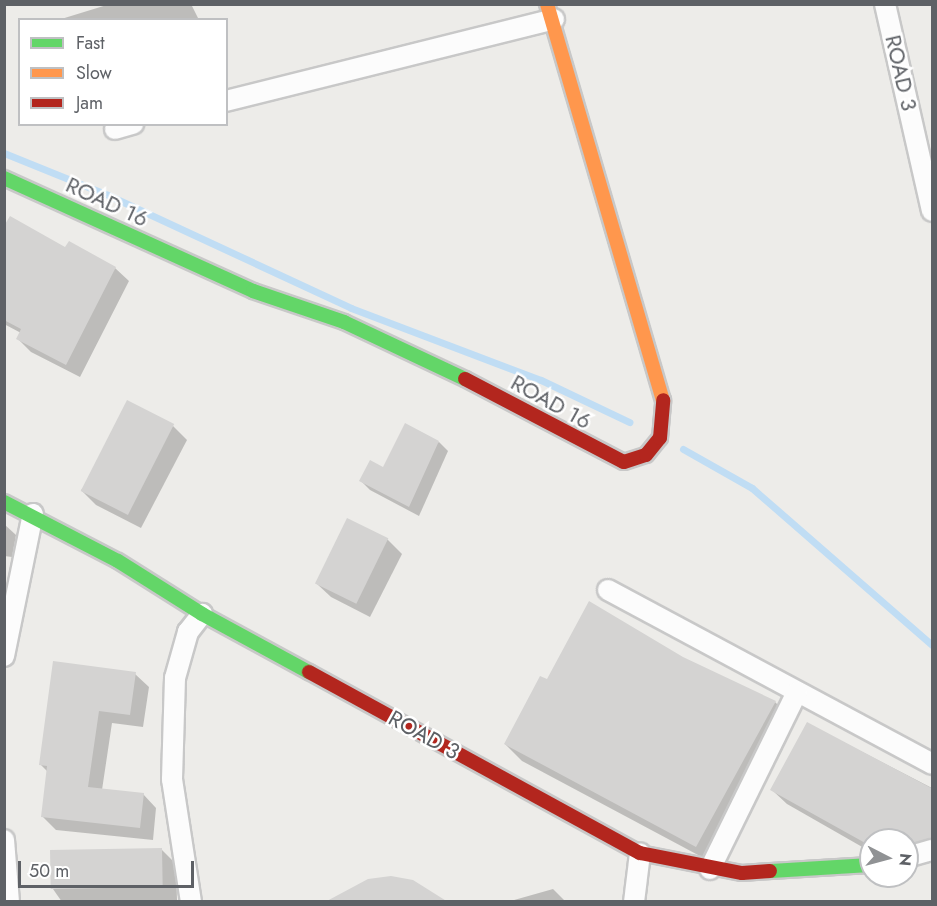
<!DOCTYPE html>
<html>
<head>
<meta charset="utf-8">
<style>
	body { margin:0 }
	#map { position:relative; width:937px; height:906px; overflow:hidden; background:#edece9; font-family:Jost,sans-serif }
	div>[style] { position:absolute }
	.shadow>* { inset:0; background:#0003 }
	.stream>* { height:7px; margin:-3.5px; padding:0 3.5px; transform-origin:3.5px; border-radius:3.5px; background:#c0ddf4 }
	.building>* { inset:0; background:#d4d3d2; transform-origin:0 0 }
	.roads { filter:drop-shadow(2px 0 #c8c8c8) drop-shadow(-2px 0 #c8c8c8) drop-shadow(0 2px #c8c8c8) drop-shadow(0 -2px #c8c8c8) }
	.street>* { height:20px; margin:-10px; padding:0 10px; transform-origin:10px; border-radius:10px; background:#fcfcfc }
	.fast>* { height:14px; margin:-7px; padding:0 7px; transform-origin:7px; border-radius:7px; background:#63d668 }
	.slow>* { height:14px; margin:-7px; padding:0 7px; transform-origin:7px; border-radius:7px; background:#ff974d }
	.jam>* { height:14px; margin:-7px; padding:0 7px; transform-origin:7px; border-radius:7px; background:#b3261e }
	span { translate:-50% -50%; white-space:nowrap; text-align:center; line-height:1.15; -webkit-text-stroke:5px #fff; paint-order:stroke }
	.street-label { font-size:22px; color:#5e6166 }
	.frame { position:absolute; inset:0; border:6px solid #5e6166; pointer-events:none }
	.legend { position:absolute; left:18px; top:18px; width:210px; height:108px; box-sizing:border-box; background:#fff; border:2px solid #bfc0c2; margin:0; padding:8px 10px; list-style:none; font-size:18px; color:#5e6166 }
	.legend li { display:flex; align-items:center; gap:12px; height:30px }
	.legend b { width:30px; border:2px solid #bfc0c2 }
	.north { position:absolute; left:859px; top:828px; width:60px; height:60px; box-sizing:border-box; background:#fff; border:2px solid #bfc0c2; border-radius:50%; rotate:96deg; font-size:16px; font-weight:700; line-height:24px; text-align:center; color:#5e6166 }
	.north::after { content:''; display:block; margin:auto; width:21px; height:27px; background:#909294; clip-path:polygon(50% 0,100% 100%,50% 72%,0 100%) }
	.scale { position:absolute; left:18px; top:861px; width:176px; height:27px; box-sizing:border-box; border:3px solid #5e6166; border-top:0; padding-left:8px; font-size:18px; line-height:21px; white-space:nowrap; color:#5e6166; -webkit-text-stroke:4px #fff; paint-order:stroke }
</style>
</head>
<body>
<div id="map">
	<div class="shadow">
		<div style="clip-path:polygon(110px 4px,191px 4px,199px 20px,58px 20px)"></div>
		<div style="clip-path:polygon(4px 229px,66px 249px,69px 243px,115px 268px,129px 281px,80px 377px,31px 352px,18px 339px,21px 333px,4px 324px)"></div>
		<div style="clip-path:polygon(173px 426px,187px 440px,141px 528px,96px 505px,81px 490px)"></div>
		<div style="clip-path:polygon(439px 442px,448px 451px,419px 516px,370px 490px,361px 481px)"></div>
		<div style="clip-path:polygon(348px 520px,387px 539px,402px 554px,370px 617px,331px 597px,316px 583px)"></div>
		<div style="clip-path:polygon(4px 524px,16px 535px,12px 557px,4px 556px)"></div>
		<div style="clip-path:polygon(683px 658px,775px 702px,792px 719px,713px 863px,522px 761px,505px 744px,547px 681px)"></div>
		<div style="clip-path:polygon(135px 674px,149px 687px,143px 727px,112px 723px,102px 790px,143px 794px,156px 808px,153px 840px,56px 830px,43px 817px,48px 772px,41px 765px)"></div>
		<div style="clip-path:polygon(808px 724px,932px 788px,932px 855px,907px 859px,907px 840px,871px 840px,871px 852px,787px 804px,772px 790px)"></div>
		<div style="clip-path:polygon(161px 849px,176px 864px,177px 900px,62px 902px,53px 889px)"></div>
		<div style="clip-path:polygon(553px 889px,566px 902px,507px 902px)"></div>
	</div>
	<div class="stream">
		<div style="left:4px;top:153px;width:112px;rotate:22deg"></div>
		<div style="left:108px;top:195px;width:268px;rotate:24.9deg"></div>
		<div style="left:351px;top:308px;width:203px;rotate:20.8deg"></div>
		<div style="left:541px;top:380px;width:98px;rotate:25.5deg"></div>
		<div style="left:683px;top:449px;width:79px;rotate:29.5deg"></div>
		<div style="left:752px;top:488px;width:239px;rotate:41.1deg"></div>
	</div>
	<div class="building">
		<div style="clip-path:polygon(10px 216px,65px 247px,69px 241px,116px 267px,66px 365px,16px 339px,21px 329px,4px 320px,4px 226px)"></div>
		<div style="left:127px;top:400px;width:53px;height:102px;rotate:27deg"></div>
		<div style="clip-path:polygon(405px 423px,439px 441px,409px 507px,359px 481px,370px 460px,383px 467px)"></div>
		<div style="left:347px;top:518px;width:46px;height:73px;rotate:26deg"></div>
		<div style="clip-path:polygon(589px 601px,683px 657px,776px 701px,696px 847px,504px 744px,540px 676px,547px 679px)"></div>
		<div style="clip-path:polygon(53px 661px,136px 672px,130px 715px,99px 711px,88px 787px,144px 793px,140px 828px,41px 817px,47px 766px,39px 765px)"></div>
		<div style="clip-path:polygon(807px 722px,933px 789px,933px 838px,907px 845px,907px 840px,869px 840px,867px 844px,770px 790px)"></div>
		<div style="left:162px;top:848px;width:39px;height:112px;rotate:89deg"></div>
		<div style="clip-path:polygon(391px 876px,413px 880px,448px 902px,325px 902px,368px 879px)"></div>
	</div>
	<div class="roads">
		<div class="street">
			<div style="left:885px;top:4px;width:212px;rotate:77.2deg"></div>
			<div style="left:226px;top:101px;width:338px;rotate:-14deg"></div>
			<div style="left:115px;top:129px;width:19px;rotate:-16deg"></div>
			<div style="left:608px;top:590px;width:368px;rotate:28.2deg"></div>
			<div style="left:4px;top:656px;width:145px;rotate:-78.5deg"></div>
			<div style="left:4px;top:840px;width:62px;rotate:85.4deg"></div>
			<div style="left:907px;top:857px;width:26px;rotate:-16deg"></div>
			<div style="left:710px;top:869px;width:197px;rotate:-63.8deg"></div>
			<div style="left:191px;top:902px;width:124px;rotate:-98.8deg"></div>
			<div style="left:172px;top:779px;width:101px;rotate:-88.3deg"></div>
			<div style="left:175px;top:678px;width:48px;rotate:-74.2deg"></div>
			<div style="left:188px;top:632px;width:23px;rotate:-52deg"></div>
			<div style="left:634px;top:902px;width:49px;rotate:-83deg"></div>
		</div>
		<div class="fast">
			<div style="left:4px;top:178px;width:273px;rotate:24.4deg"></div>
			<div style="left:253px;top:291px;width:96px;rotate:18.8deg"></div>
			<div style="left:344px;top:322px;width:134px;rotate:25.2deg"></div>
			<div style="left:4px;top:502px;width:128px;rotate:27.4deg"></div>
			<div style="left:118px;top:561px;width:99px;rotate:32.2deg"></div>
			<div style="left:202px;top:614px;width:122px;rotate:28.5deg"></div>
			<div style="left:770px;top:871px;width:101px;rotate:-3.4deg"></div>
		</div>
		<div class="slow">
			<div style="left:547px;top:4px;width:413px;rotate:73.7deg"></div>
		</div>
		<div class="jam">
			<div style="left:465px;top:379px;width:179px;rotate:27.6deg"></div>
			<div style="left:624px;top:462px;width:23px;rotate:-18deg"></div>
			<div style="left:646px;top:455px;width:22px;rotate:-51deg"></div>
			<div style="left:660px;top:438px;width:38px;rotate:-85deg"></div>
			<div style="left:309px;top:672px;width:377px;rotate:28.7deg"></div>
			<div style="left:640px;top:853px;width:104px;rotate:11.1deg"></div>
			<div style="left:742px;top:873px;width:28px;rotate:-4deg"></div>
		</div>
	</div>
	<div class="street-label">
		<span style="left:901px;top:73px;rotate:77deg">ROAD 3</span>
		<span style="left:107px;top:202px;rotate:25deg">ROAD 16</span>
		<span style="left:551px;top:402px;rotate:29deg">ROAD 16</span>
		<span style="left:424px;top:735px;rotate:29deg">ROAD 3</span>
	</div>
	<div class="frame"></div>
	<ul class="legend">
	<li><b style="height:8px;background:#63d668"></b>Fast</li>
	<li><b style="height:8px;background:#ff974d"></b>Slow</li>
	<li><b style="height:8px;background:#b3261e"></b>Jam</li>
	</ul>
	<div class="north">N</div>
	<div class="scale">50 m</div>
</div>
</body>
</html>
